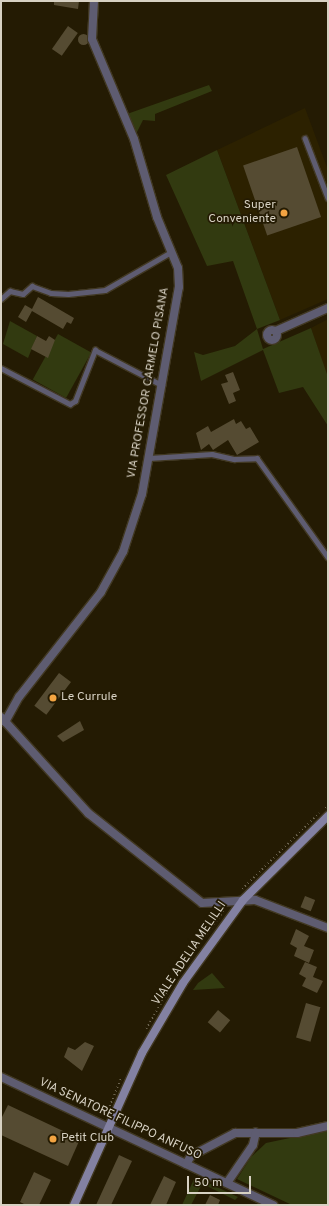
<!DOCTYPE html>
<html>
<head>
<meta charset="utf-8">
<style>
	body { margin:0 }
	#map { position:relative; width:329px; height:1206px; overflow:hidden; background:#241b03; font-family:Overpass,sans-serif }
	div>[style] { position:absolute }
	.built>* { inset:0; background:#2c2100 }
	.green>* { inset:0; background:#323a10; transform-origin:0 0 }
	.building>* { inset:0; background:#554b32; transform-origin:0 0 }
	.round { border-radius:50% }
	.path>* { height:1.5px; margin-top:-0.75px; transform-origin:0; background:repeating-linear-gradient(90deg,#6b634f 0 1px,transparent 0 4px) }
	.roads { filter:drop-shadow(1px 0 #413822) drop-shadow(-1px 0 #413822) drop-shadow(0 1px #413822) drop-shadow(0 -1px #413822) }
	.lane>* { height:4.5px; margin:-2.25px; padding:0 2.25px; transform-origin:2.25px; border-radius:2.25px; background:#5e5c71 }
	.street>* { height:8px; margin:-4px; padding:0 4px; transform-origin:4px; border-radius:4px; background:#5e5c71 }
	.street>.ring { margin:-4px; padding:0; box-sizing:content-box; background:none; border:8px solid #5e5c71; border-radius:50% }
	.secondary>* { height:8px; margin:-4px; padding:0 4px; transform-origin:4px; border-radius:4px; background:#8381a2 }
	.dots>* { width:11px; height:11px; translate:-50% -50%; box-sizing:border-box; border:2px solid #241b03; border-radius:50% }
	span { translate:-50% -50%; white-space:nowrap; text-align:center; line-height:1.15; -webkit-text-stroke:3.5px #241b03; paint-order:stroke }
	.poi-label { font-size:12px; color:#d7d1c3 }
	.right { translate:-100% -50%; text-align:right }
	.left { translate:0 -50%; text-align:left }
	.street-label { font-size:12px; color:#d7d1c3 }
	.frame { position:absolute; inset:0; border:2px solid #d7d1c3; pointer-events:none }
	.scale { position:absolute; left:187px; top:1176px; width:64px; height:18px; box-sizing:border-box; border:2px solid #d7d1c3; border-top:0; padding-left:5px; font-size:12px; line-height:14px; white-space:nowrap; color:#d7d1c3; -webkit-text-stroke:3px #241b03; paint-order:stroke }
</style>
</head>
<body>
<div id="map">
	<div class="built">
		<div style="clip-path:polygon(305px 108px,328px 170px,328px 299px,280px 320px,217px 150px)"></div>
		<div style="clip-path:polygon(328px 319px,328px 377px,327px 378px,311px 328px)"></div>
	</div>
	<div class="green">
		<div style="clip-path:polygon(209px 85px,212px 91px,155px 114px,155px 121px,143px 120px,136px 134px,127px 114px)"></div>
		<div style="clip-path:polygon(217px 150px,280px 320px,257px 329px,263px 349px,311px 328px,328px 377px,328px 426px,303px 387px,279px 393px,263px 350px,201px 381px,194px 352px,203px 355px,235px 346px,257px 329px,233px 261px,207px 266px,166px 175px)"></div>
		<div style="clip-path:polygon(10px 321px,37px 336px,28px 358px,3px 344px)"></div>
		<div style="left:58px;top:334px;width:38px;height:52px;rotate:29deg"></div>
		<div style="clip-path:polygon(212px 973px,225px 988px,193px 990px,198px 983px)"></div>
		<div style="clip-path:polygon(328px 1130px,328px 1205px,292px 1205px,237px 1179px,251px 1157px,266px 1143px)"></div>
		<div style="clip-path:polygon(195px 1177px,200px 1179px,238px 1197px,235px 1200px,205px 1185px,201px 1186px,191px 1205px,182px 1205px)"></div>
	</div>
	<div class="building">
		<div style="clip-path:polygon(54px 1px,79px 1px,78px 9px,54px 5px)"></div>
		<div style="left:68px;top:26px;width:12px;height:28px;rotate:35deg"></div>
		<div class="round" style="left:77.5px;top:33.5px;width:11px;height:11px"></div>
		<div style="left:297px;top:147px;width:74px;height:57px;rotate:71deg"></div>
		<div style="clip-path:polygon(38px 297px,74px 318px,71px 324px,67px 322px,63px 329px,32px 311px,26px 322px,18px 317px,25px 305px,32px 309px)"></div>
		<div style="clip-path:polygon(37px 336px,46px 341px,49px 336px,55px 340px,48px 358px,31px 349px)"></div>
		<div style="clip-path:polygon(233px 372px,240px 390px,233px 393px,236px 401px,229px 404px,221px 384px,228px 382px,225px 375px)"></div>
		<div style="clip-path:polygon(234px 419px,236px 424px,241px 421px,246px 429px,250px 427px,259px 442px,237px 455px,228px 440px,213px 450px,209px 444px,201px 450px,196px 433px,208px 426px,211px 432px)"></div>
		<div style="left:59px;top:673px;width:15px;height:41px;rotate:37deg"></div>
		<div style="clip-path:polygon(80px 721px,84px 730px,63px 742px,57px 736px)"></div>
		<div style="left:305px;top:896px;width:11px;height:12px;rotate:22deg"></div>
		<div style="clip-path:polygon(296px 929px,309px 936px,304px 946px,314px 950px,309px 963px,294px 956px,297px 948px,290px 944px)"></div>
		<div style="clip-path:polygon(305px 962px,317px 967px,313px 977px,323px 981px,317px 993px,302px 986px,306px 978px,299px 974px)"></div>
		<div style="left:306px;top:1003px;width:15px;height:36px;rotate:16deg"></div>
		<div style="left:218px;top:1010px;width:16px;height:16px;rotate:40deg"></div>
		<div style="clip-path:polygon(85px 1042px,94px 1046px,82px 1071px,64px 1057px,68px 1047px,75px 1050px)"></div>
		<div style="clip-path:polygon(8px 1105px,80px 1139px,68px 1166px,1px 1135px,1px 1119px)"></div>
		<div style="clip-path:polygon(119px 1155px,132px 1161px,111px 1205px,96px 1205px)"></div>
		<div style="clip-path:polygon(34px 1172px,51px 1180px,39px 1205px,26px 1205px,20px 1202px)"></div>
		<div style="clip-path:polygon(164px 1176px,176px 1182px,166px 1205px,150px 1205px)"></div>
		<div style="clip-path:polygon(210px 1195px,220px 1200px,218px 1205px,205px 1205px)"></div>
	</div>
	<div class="path">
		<div style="left:325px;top:808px;width:4px;rotate:-45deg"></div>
		<div style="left:242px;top:889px;width:108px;rotate:-44.6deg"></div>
		<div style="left:183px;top:967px;width:70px;rotate:-54.3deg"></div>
		<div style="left:146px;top:1029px;width:46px;rotate:-60.1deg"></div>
		<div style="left:108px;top:1110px;width:35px;rotate:-68deg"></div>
	</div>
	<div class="roads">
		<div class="lane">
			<div style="left:305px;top:138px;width:64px;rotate:69deg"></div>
			<div style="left:1px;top:299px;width:12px;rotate:-42deg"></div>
			<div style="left:10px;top:291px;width:13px;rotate:13deg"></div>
			<div style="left:23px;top:294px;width:12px;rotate:-42deg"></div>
			<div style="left:32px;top:286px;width:20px;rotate:20deg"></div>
			<div style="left:51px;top:293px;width:17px;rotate:3deg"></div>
			<div style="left:68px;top:294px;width:37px;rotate:-6deg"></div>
			<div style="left:105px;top:290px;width:76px;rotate:-29.9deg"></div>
			<div style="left:1px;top:368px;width:78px;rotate:27.6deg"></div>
			<div style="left:70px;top:404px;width:6px;rotate:-31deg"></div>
			<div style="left:75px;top:401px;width:55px;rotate:-68.6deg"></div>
			<div style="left:95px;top:350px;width:76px;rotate:27.6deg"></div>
			<div style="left:149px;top:458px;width:63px;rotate:-3.6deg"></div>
			<div style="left:212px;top:454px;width:23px;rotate:13deg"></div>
			<div style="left:234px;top:459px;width:23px;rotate:-2deg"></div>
			<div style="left:257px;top:458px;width:122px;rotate:54.4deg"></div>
		</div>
		<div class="street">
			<div class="ring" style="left:267px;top:330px;width:2px;height:2px"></div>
			<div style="left:276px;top:331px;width:57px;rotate:-23.9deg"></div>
			<div style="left:1px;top:717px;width:130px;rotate:47.8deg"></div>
			<div style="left:88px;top:813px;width:145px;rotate:38.3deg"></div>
			<div style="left:202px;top:903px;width:53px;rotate:-3.2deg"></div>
			<div style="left:255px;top:900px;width:78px;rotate:21deg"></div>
			<div style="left:5px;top:722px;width:29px;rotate:-61deg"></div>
			<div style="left:19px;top:697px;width:133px;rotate:-52deg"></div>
			<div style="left:101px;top:592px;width:46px;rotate:-61.2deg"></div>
			<div style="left:123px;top:552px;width:61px;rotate:-71.9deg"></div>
			<div style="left:142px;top:494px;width:210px;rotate:-79.9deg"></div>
			<div style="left:179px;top:287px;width:19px;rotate:-93deg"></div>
			<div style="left:178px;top:268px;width:55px;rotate:-112.4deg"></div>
			<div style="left:157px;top:217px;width:81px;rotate:-106.4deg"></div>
			<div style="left:134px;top:139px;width:108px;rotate:-112.8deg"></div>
			<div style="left:92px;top:39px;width:38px;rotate:-87deg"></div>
			<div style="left:1px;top:1077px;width:301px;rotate:25.2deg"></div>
			<div style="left:186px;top:1164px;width:9px;rotate:-58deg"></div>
			<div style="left:191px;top:1156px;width:50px;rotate:-27.6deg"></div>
			<div style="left:235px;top:1133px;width:62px"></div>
			<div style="left:297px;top:1133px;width:32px;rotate:-13deg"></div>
			<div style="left:227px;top:1183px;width:46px;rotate:-55.6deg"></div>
			<div style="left:253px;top:1145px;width:13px;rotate:-77deg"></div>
		</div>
		<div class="secondary">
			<div style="left:74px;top:1205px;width:167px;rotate:-65.9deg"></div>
			<div style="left:142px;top:1053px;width:81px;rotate:-59.6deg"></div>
			<div style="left:183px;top:983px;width:102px;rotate:-54.1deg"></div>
			<div style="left:243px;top:900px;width:120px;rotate:-44.7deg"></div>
		</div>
	</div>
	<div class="dots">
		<div style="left:284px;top:213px;background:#f3a442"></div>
		<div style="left:53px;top:698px;background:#f3a442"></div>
		<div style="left:53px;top:1139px;background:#f3a442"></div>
	</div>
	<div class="poi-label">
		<span class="right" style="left:276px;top:213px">Super<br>Conveniente</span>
		<span class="left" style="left:61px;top:698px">Le Currule</span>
		<span class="left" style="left:61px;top:1139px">Petit Club</span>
	</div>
	<div class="street-label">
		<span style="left:149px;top:383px;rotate:-80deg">VIA PROFESSOR CARMELO PISANA</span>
		<span style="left:190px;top:954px;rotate:-56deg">VIALE ADELIA MELILLI</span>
		<span style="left:120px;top:1120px;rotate:25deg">VIA SENATORE FILIPPO ANFUSO</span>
	</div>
	<div class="frame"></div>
	<div class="scale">50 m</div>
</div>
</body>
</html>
